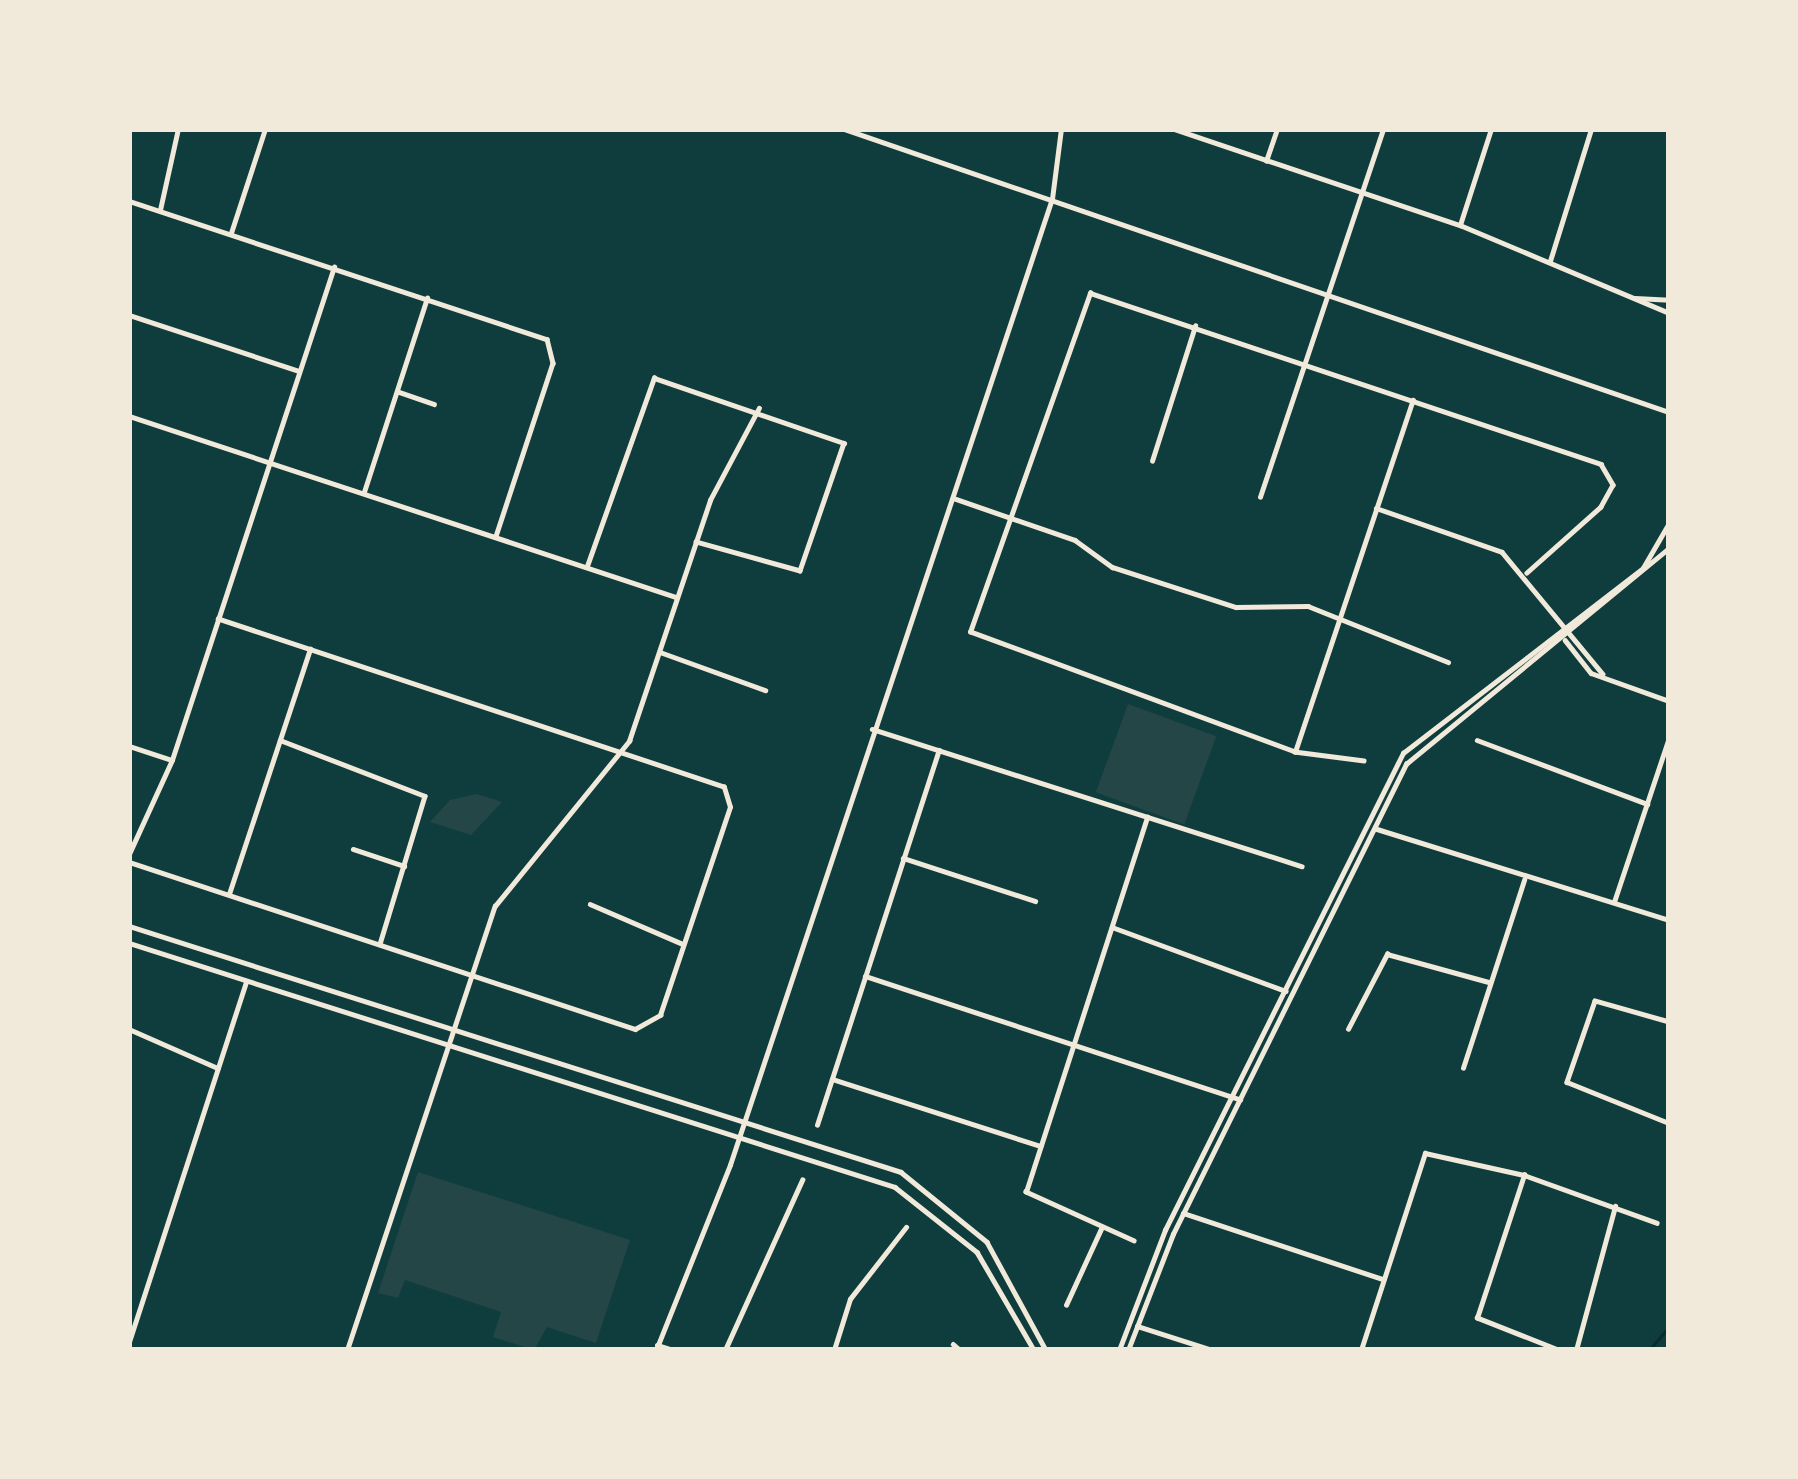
<!DOCTYPE html>
<html>
<head>
<meta charset="utf-8">
<style>
	body { margin:0 }
	#map { position:relative; width:1798px; height:1479px; overflow:hidden; background:#0f3d3e; font-family:"Fira Sans",sans-serif }
	div>[style] { position:absolute }
	.green>* { inset:0; background:#244646; transform-origin:0 0 }
	.stream>* { height:3px; margin:-1.5px; padding:0 1.5px; transform-origin:1.5px; border-radius:1.5px; background:#0a2a2b }
	.minor>* { height:4.5px; margin:-2.25px; padding:0 2.25px; transform-origin:2.25px; border-radius:2.25px; background:#f1e9da }
	.tertiary>* { height:4.5px; margin:-2.25px; padding:0 2.25px; transform-origin:2.25px; border-radius:2.25px; background:#f1e9da }
	span { translate:-50% -50%; white-space:nowrap; text-align:center; line-height:1.15; -webkit-text-stroke:12px #f1e9da; paint-order:stroke }
	.frame { position:absolute; inset:0; border:132px solid #f1e9da; pointer-events:none }
</style>
</head>
<body>
<div id="map">
	<div class="green">
		<div style="left:1128px;top:704px;width:94px;height:94px;rotate:20deg"></div>
		<div style="clip-path:polygon(477px 794px,502px 802px,471px 835px,430px 822px,450px 800px)"></div>
		<div style="clip-path:polygon(418px 1172px,630px 1240px,596px 1343px,547px 1327px,534px 1350px,493px 1337px,501px 1312px,405px 1280px,398px 1298px,378px 1293px)"></div>
	</div>
	<div class="stream">
		<div style="left:1649px;top:1350px;width:30px;rotate:-49deg"></div>
	</div>
	<div class="minor">
		<div style="left:1174px;top:129px;width:302px;rotate:18.6deg"></div>
		<div style="left:1460px;top:225px;width:227px;rotate:22.8deg"></div>
		<div style="left:1266px;top:161px;width:34px;rotate:-71deg"></div>
		<div style="left:129px;top:201px;width:440px;rotate:18.3deg"></div>
		<div style="left:547px;top:339px;width:25px;rotate:76deg"></div>
		<div style="left:553px;top:363px;width:182px;rotate:108.2deg"></div>
		<div style="left:160px;top:210px;width:83px;rotate:-77.5deg"></div>
		<div style="left:1460px;top:225px;width:101px;rotate:-72.1deg"></div>
		<div style="left:231px;top:233px;width:109px;rotate:-71.9deg"></div>
		<div style="left:1550px;top:261px;width:138px;rotate:-72.7deg"></div>
		<div style="left:1635px;top:298px;width:34px;rotate:3deg"></div>
		<div style="left:129px;top:315px;width:179px;rotate:18.2deg"></div>
		<div style="left:399px;top:392px;width:37px;rotate:19deg"></div>
		<div style="left:129px;top:416px;width:576px;rotate:18.31deg"></div>
		<div style="left:1152px;top:461px;width:142px;rotate:-72.3deg"></div>
		<div style="left:364px;top:492px;width:204px;rotate:-72deg"></div>
		<div style="left:1260px;top:497px;width:388px;rotate:-71.5deg"></div>
		<div style="left:953px;top:498px;width:129px;rotate:19deg"></div>
		<div style="left:1075px;top:540px;width:46px;rotate:36.1deg"></div>
		<div style="left:1112px;top:567px;width:130px;rotate:17.9deg"></div>
		<div style="left:1236px;top:607px;width:72px;rotate:-0.8deg"></div>
		<div style="left:1308px;top:606px;width:151px;rotate:21.8deg"></div>
		<div style="left:1376px;top:508px;width:133px;rotate:19.2deg"></div>
		<div style="left:1502px;top:552px;width:158px;rotate:50.4deg"></div>
		<div style="left:587px;top:566px;width:200px;rotate:-70.4deg"></div>
		<div style="left:654px;top:378px;width:201px;rotate:18.9deg"></div>
		<div style="left:844px;top:443px;width:135px;rotate:109deg"></div>
		<div style="left:800px;top:571px;width:108px;rotate:-164.4deg"></div>
		<div style="left:1565px;top:640px;width:42px;rotate:51.8deg"></div>
		<div style="left:1591px;top:673px;width:83px;rotate:19.7deg"></div>
		<div style="left:660px;top:652px;width:112px;rotate:19.9deg"></div>
		<div style="left:872px;top:729px;width:451px;rotate:17.7deg"></div>
		<div style="left:280px;top:740px;width:155px;rotate:21.1deg"></div>
		<div style="left:425px;top:796px;width:155px;rotate:106.9deg"></div>
		<div style="left:1477px;top:740px;width:182px;rotate:20.6deg"></div>
		<div style="left:129px;top:746px;width:45px;rotate:18deg"></div>
		<div style="left:1295px;top:752px;width:371px;rotate:-71.5deg"></div>
		<div style="left:1364px;top:761px;width:70px;rotate:-172.6deg"></div>
		<div style="left:1295px;top:752px;width:346px;rotate:-159.7deg"></div>
		<div style="left:970px;top:632px;width:360px;rotate:-70.5deg"></div>
		<div style="left:1090px;top:293px;width:539px;rotate:18.5deg"></div>
		<div style="left:1601px;top:464px;width:24px;rotate:60deg"></div>
		<div style="left:1613px;top:485px;width:25px;rotate:119deg"></div>
		<div style="left:1601px;top:507px;width:99px;rotate:138.3deg"></div>
		<div style="left:1377px;top:829px;width:306px;rotate:17.3deg"></div>
		<div style="left:353px;top:849px;width:54px;rotate:18.4deg"></div>
		<div style="left:129px;top:854px;width:103px;rotate:-65.4deg"></div>
		<div style="left:172px;top:760px;width:519px;rotate:-71.81deg"></div>
		<div style="left:903px;top:858px;width:139px;rotate:18deg"></div>
		<div style="left:129px;top:862px;width:533px;rotate:18.26deg"></div>
		<div style="left:635px;top:1029px;width:29px;rotate:-29deg"></div>
		<div style="left:660px;top:1015px;width:219px;rotate:-71.4deg"></div>
		<div style="left:730px;top:807px;width:21px;rotate:-107deg"></div>
		<div style="left:724px;top:787px;width:533px;rotate:-161.63deg"></div>
		<div style="left:229px;top:894px;width:258px;rotate:-71.7deg"></div>
		<div style="left:1614px;top:902px;width:173px;rotate:-71.5deg"></div>
		<div style="left:590px;top:904px;width:101px;rotate:23.3deg"></div>
		<div style="left:1112px;top:927px;width:185px;rotate:20.2deg"></div>
		<div style="left:865px;top:976px;width:395px;rotate:18.2deg"></div>
		<div style="left:1669px;top:1022px;width:77px;rotate:-164.2deg"></div>
		<div style="left:1595px;top:1001px;width:86px;rotate:109.1deg"></div>
		<div style="left:1567px;top:1082px;width:110px;rotate:21.9deg"></div>
		<div style="left:129px;top:1029px;width:97px;rotate:23.7deg"></div>
		<div style="left:1348px;top:1029px;width:85px;rotate:-62.5deg"></div>
		<div style="left:1387px;top:954px;width:106px;rotate:15.4deg"></div>
		<div style="left:1463px;top:1068px;width:198px;rotate:-72deg"></div>
		<div style="left:832px;top:1079px;width:219px;rotate:17.8deg"></div>
		<div style="left:817px;top:1125px;width:394px;rotate:-72deg"></div>
		<div style="left:1183px;top:1213px;width:211px;rotate:18.3deg"></div>
		<div style="left:1134px;top:1241px;width:119px;rotate:-155.6deg"></div>
		<div style="left:1026px;top:1192px;width:394px;rotate:-72.1deg"></div>
		<div style="left:1066px;top:1305px;width:84px;rotate:-65.3deg"></div>
		<div style="left:1137px;top:1326px;width:79px;rotate:17.7deg"></div>
		<div style="left:129px;top:1342px;width:379px;rotate:-72deg"></div>
		<div style="left:953px;top:1344px;width:9px;rotate:41deg"></div>
		<div style="left:657px;top:1345px;width:17px;rotate:17deg"></div>
		<div style="left:347px;top:1350px;width:468px;rotate:-71.6deg"></div>
		<div style="left:495px;top:906px;width:213px;rotate:-50.9deg"></div>
		<div style="left:629px;top:741px;width:254px;rotate:-71.4deg"></div>
		<div style="left:710px;top:500px;width:104px;rotate:-62deg"></div>
		<div style="left:725px;top:1350px;width:187px;rotate:-65.6deg"></div>
		<div style="left:834px;top:1350px;width:53px;rotate:-72.6deg"></div>
		<div style="left:850px;top:1299px;width:91px;rotate:-52.1deg"></div>
		<div style="left:1119px;top:1350px;width:129px;rotate:-69deg"></div>
		<div style="left:1165px;top:1230px;width:533px;rotate:-63.48deg"></div>
		<div style="left:1403px;top:753px;width:303px;rotate:-37.6deg"></div>
		<div style="left:1643px;top:568px;width:52px;rotate:-60deg"></div>
		<div style="left:1128px;top:1350px;width:124px;rotate:-68.8deg"></div>
		<div style="left:1173px;top:1234px;width:525px;rotate:-63.63deg"></div>
		<div style="left:1406px;top:764px;width:340px;rotate:-39.4deg"></div>
		<div style="left:1361px;top:1350px;width:207px;rotate:-72deg"></div>
		<div style="left:1425px;top:1153px;width:101px;rotate:12.5deg"></div>
		<div style="left:1558px;top:1350px;width:87px;rotate:-158.4deg"></div>
		<div style="left:1477px;top:1318px;width:151px;rotate:-71.8deg"></div>
		<div style="left:1524px;top:1175px;width:141px;rotate:19.8deg"></div>
		<div style="left:1576px;top:1350px;width:149px;rotate:-74.8deg"></div>
	</div>
	<div class="tertiary">
		<div style="left:844px;top:129px;width:872px;rotate:18.93deg"></div>
		<div style="left:129px;top:926px;width:810px;rotate:17.67deg"></div>
		<div style="left:901px;top:1172px;width:111px;rotate:39.1deg"></div>
		<div style="left:987px;top:1242px;width:123px;rotate:61.4deg"></div>
		<div style="left:129px;top:943px;width:804px;rotate:17.67deg"></div>
		<div style="left:895px;top:1187px;width:105px;rotate:38.4deg"></div>
		<div style="left:977px;top:1252px;width:113px;rotate:59.8deg"></div>
		<div style="left:656px;top:1350px;width:199px;rotate:-68.2deg"></div>
		<div style="left:730px;top:1165px;width:1018px;rotate:-71.57deg"></div>
		<div style="left:1052px;top:199px;width:71px;rotate:-82.7deg"></div>
	</div>
	<div class="frame"></div>
</div>
</body>
</html>
